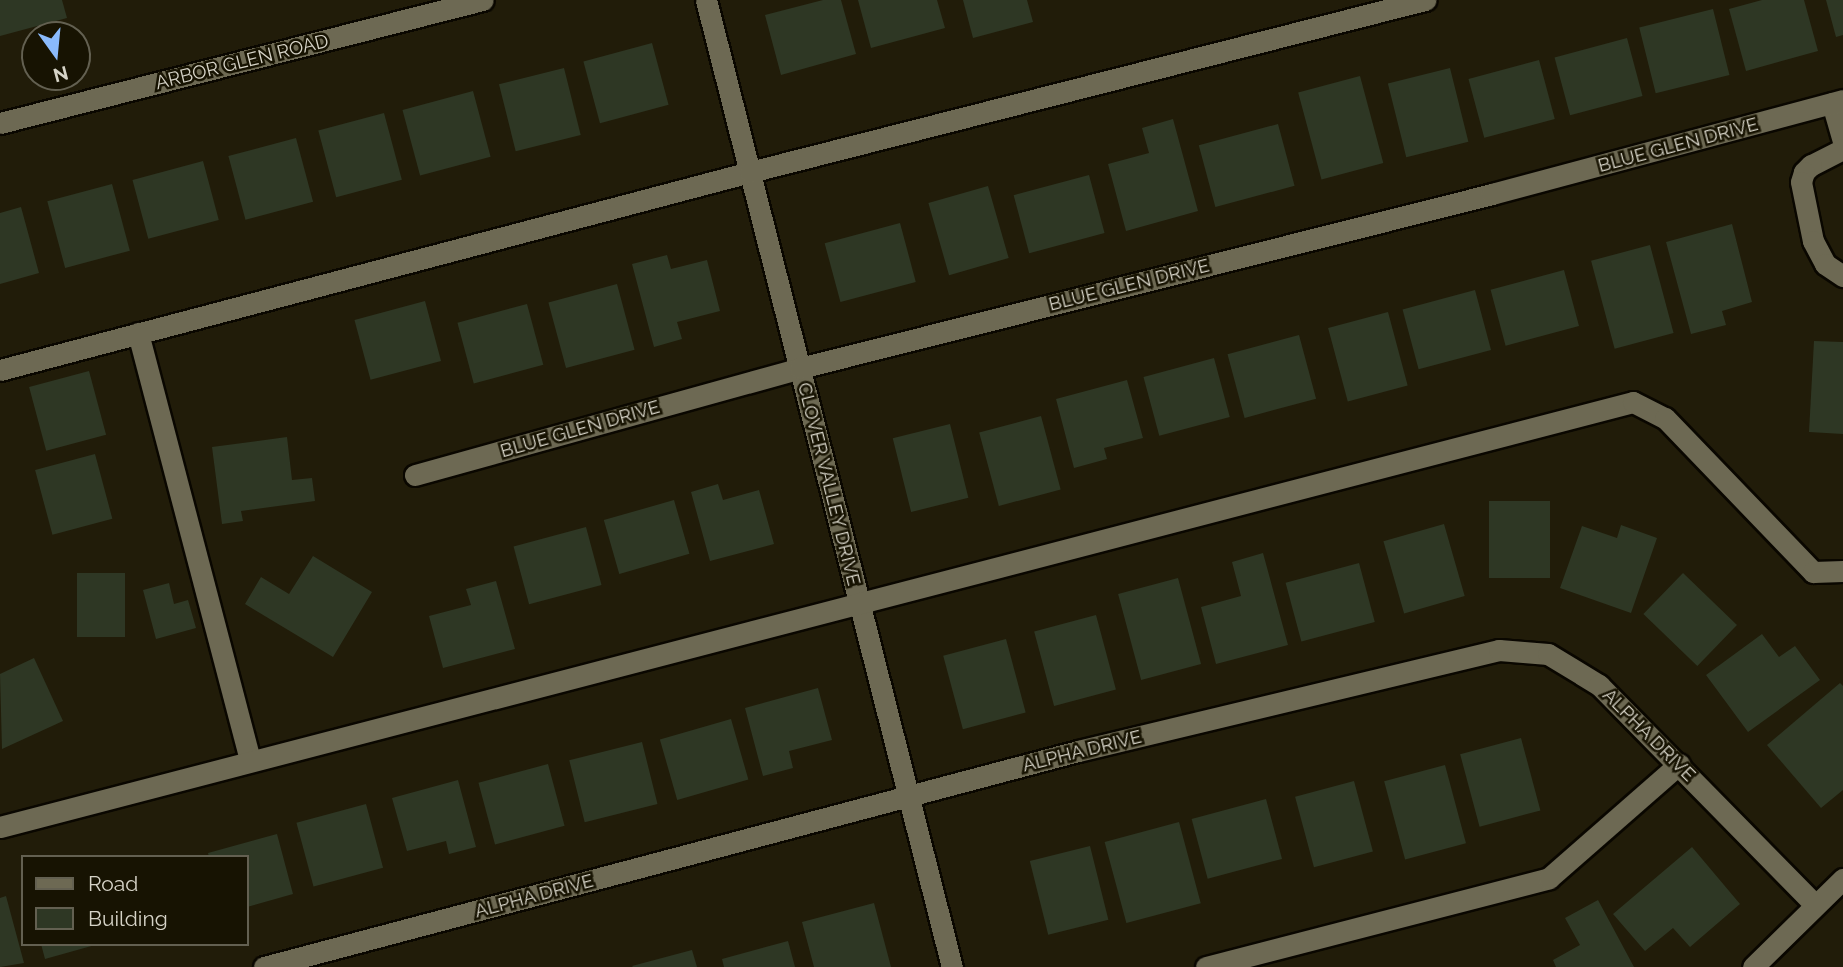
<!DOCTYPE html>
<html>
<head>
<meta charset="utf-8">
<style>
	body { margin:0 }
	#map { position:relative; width:1843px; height:967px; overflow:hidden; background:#211c09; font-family:Raleway,sans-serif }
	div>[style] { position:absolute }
	.building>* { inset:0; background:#2e3724; transform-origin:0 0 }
	.roads { filter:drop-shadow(2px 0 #0a0700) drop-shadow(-2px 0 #0a0700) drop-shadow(0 2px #0a0700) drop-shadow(0 -2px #0a0700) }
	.minor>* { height:21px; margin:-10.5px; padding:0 10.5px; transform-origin:10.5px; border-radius:10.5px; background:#6d6953 }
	span { translate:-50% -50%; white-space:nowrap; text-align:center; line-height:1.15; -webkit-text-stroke:5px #171302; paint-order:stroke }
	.street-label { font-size:19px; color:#d6d3c7 }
	.legend { position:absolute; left:21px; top:855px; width:228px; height:91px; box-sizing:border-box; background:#171302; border:2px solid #636051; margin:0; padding:9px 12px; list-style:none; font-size:21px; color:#d6d3c7 }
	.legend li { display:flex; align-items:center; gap:14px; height:35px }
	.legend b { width:35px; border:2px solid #636051 }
	.north { position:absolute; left:21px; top:21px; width:70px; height:70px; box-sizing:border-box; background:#171302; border:2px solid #636051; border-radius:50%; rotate:165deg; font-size:19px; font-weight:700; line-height:28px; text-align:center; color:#d6d3c7 }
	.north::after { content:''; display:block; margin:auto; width:24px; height:32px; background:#8abafc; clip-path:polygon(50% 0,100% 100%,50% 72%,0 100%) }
</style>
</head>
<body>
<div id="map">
	<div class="building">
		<div style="clip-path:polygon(0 0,62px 0,67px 18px,0 36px)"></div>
		<div style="clip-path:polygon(823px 0,841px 0,856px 54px,781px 75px,765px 15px)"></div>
		<div style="clip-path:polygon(858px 0,937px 0,945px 28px,871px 48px)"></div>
		<div style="clip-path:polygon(963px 0,1027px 0,1033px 22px,973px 38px)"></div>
		<div style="clip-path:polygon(1762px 0,1804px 0,1818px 51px,1746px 71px,1729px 9px)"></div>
		<div style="clip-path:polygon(1826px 0,1843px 0,1843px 35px,1836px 37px)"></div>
		<div style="left:1713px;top:9px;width:68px;height:76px;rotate:76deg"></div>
		<div style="left:1627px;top:38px;width:60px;height:75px;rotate:75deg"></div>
		<div style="left:652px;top:43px;width:64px;height:71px;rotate:75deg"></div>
		<div style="left:1539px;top:60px;width:61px;height:73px;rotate:75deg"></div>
		<div style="left:564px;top:68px;width:69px;height:67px;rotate:76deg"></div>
		<div style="left:1450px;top:68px;width:76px;height:64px;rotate:76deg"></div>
		<div style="left:1360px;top:76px;width:90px;height:64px;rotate:75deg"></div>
		<div style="left:473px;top:91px;width:68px;height:73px;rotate:75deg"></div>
		<div style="left:384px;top:113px;width:69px;height:68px;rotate:75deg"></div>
		<div style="clip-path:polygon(1173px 119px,1198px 211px,1126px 231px,1108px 164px,1149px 153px,1142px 128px)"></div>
		<div style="left:1278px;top:124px;width:64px;height:82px;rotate:75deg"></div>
		<div style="left:296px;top:138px;width:66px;height:70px;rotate:75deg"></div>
		<div style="left:203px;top:161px;width:61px;height:73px;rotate:75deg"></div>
		<div style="left:1089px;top:175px;width:60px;height:78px;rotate:75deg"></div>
		<div style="left:112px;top:184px;width:69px;height:67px;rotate:75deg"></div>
		<div style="left:988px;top:186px;width:75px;height:62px;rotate:74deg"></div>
		<div style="clip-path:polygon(21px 207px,39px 273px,0 284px,0 213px)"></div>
		<div style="left:900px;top:223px;width:61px;height:78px;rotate:75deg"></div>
		<div style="clip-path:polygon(1732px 224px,1752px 302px,1722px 311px,1726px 325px,1691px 334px,1666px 242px)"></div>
		<div style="left:1650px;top:245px;width:91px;height:61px;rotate:75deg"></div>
		<div style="clip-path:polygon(667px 255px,671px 269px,707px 260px,720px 311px,677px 322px,682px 339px,654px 347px,632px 264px)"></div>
		<div style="left:1564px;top:270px;width:58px;height:76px;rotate:75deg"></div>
		<div style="left:617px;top:284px;width:68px;height:71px;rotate:75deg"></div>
		<div style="left:1475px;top:290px;width:62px;height:75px;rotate:75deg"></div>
		<div style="left:425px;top:301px;width:62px;height:73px;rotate:75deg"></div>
		<div style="left:527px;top:304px;width:63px;height:72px;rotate:75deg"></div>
		<div style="left:1388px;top:312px;width:76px;height:62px;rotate:75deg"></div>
		<div style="left:1299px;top:335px;width:66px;height:74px;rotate:75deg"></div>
		<div style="clip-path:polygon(1814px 341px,1843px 342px,1843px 434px,1809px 432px)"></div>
		<div style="left:1214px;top:358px;width:61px;height:73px;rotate:75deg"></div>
		<div style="left:89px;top:371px;width:66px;height:62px;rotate:75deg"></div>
		<div style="clip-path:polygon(1127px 380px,1143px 438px,1104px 448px,1107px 459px,1074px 468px,1056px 399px)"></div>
		<div style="left:1041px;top:416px;width:76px;height:64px;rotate:75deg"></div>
		<div style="left:950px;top:424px;width:76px;height:59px;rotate:76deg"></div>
		<div style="clip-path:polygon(287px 437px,292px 480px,312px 478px,315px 501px,241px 511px,243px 521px,222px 524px,212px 447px)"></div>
		<div style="left:95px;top:454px;width:67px;height:62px;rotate:75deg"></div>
		<div style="clip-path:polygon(718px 484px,723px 500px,759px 490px,774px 544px,710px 561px,691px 492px)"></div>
		<div style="left:674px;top:500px;width:56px;height:73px;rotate:74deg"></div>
		<div style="left:1489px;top:501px;width:61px;height:77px"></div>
		<div style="left:1444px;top:524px;width:75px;height:63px;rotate:74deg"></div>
		<div style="clip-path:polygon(1621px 525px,1657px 538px,1631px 613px,1560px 588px,1582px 526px,1617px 538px)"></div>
		<div style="left:586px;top:527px;width:60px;height:75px;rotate:75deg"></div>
		<div style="clip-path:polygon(1263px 553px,1288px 645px,1216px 664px,1201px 607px,1241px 596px,1232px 562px)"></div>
		<div style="clip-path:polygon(313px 556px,372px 592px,333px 657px,245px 604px,261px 577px,289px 594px)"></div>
		<div style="left:1359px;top:563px;width:61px;height:76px;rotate:75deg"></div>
		<div style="left:77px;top:573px;width:48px;height:64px"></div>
		<div style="left:1683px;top:573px;width:75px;height:57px;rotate:44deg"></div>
		<div style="left:1178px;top:578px;width:89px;height:62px;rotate:75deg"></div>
		<div style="clip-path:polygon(496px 581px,515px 649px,443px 668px,429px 616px,471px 605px,466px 589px)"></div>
		<div style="clip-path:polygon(169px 583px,174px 604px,188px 600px,196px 628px,156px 639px,143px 590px)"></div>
		<div style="left:1096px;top:615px;width:77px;height:64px;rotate:75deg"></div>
		<div style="clip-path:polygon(1762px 634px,1779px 657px,1795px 646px,1820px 680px,1748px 732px,1706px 675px)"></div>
		<div style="left:1006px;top:639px;width:76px;height:65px;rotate:75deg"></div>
		<div style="clip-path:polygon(34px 658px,63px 721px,2px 749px,0 674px)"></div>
		<div style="clip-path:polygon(1840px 683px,1843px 686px,1843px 790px,1821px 808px,1767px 745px)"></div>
		<div style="clip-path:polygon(818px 688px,832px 740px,789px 751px,793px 768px,763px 776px,745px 708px)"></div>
		<div style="left:731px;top:719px;width:63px;height:74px;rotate:74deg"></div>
		<div style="left:1521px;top:738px;width:75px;height:63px;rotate:75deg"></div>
		<div style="left:642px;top:742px;width:64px;height:75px;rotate:76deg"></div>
		<div style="left:548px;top:764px;width:64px;height:72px;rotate:75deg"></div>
		<div style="left:1445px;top:765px;width:81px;height:63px;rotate:75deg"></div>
		<div style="clip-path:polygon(458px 780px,476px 847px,449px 854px,446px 841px,407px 851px,392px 798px)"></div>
		<div style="left:1354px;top:781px;width:73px;height:61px;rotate:75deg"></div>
		<div style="left:1266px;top:799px;width:62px;height:77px;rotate:75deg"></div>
		<div style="left:366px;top:804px;width:66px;height:72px;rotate:75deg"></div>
		<div style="left:1179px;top:822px;width:84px;height:77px;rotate:75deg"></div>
		<div style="clip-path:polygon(277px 834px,293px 894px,247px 907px,247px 857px,209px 857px,208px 853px)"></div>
		<div style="left:1090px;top:846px;width:76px;height:62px;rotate:76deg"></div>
		<div style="clip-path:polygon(1692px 847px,1740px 904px,1690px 947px,1673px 928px,1645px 951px,1613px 914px)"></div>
		<div style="clip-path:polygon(6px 896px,24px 963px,0 967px,0 898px)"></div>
		<div style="clip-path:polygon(1598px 900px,1634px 967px,1556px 967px,1553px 960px,1580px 945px,1565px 918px)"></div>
		<div style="clip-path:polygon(874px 903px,891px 967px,814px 967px,802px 922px)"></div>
		<div style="clip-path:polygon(788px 941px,795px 967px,724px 967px,722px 959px)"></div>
		<div style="clip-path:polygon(41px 944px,95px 944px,95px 945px,45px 959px)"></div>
		<div style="clip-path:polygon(692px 950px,697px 967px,633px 967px,632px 966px)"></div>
	</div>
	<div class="roads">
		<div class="minor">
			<div style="left:706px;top:0;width:998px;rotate:75.73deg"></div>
			<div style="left:1832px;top:103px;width:40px;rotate:74deg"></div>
			<div style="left:0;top:123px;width:498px;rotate:-14.3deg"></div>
			<div style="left:1843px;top:149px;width:36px;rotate:153deg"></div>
			<div style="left:1811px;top:165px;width:10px;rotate:135deg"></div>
			<div style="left:1804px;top:172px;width:10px;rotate:107deg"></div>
			<div style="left:1801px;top:182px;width:60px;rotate:78.5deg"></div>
			<div style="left:1813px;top:241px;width:26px;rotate:62deg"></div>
			<div style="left:1825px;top:264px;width:22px;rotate:34deg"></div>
			<div style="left:138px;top:333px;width:442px;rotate:75.3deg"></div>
			<div style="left:0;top:370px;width:776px;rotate:-14.79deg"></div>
			<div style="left:750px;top:172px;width:697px;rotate:-14.3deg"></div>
			<div style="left:415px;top:475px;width:400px;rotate:-15.5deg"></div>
			<div style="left:800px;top:368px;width:714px;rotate:-14.11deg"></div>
			<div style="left:1492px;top:194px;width:363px;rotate:-15deg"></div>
			<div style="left:0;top:827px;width:1687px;rotate:-14.59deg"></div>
			<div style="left:1633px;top:402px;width:36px;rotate:27deg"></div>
			<div style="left:1665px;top:418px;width:214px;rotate:46.1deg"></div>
			<div style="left:1813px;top:572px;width:30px;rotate:-2deg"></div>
			<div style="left:264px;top:967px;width:842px;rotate:-14.86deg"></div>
			<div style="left:1078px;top:751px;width:433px;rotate:-13.5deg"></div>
			<div style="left:1499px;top:650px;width:49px;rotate:4.7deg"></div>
			<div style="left:1548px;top:654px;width:60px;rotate:31.3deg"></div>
			<div style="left:1599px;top:685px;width:308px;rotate:45.5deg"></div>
			<div style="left:1206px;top:967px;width:354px;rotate:-14.5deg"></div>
			<div style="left:1549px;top:878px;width:173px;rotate:-41.2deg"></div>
			<div style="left:1753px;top:967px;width:126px;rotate:-44.4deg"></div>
		</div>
	</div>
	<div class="street-label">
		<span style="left:242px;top:62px;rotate:-14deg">ARBOR GLEN ROAD</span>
		<span style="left:1678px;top:145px;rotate:-15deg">BLUE GLEN DRIVE</span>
		<span style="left:1129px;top:285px;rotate:-14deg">BLUE GLEN DRIVE</span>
		<span style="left:580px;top:429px;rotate:-16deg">BLUE GLEN DRIVE</span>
		<span style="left:829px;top:484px;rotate:76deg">CLOVER VALLEY DRIVE</span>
		<span style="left:1649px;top:735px;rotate:45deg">ALPHA DRIVE</span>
		<span style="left:1082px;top:751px;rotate:-14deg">ALPHA DRIVE</span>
		<span style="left:534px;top:896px;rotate:-15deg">ALPHA DRIVE</span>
	</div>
	<ul class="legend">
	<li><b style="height:9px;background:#6d6953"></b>Road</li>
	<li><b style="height:19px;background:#2e3724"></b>Building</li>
	</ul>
	<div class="north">N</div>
</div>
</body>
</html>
